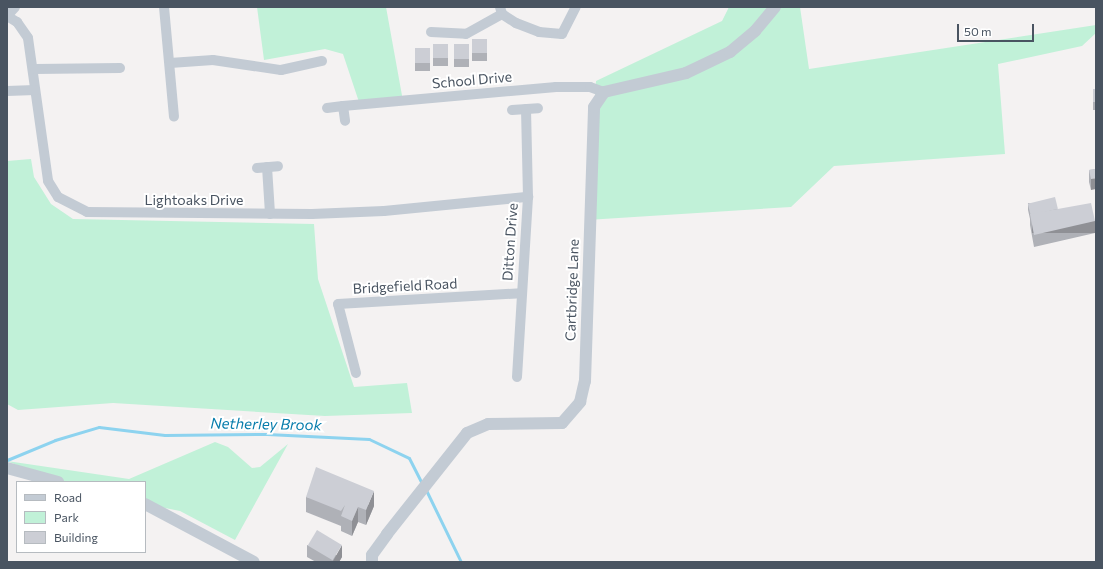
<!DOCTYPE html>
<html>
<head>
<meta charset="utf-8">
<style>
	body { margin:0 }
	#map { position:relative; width:1103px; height:569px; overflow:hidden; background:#f4f2f2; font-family:Commissioner,sans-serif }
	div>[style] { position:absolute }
	.green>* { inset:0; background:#c1f1d8 }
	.stream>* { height:3px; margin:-1.5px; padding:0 1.5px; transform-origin:1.5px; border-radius:1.5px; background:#8dd3ef }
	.minor>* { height:10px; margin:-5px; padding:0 5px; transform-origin:5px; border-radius:5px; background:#c3cbd4 }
	.tertiary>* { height:12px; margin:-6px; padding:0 6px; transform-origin:6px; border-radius:6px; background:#c3cbd4 }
	.wall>* { inset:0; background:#afb1b7; transform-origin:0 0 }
	.shaded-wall>* { inset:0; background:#8f9095; transform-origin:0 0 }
	.building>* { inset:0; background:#ccced5; transform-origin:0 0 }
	span { translate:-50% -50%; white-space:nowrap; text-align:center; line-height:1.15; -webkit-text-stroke:4px #fff; paint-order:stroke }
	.street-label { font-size:14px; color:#495461 }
	.water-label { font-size:15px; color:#087dac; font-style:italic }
	.frame { position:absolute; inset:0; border:8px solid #495461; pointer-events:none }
	.legend { position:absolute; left:16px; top:481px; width:130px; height:72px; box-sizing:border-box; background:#fff; border:1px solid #b6bbc0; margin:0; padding:5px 7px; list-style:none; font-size:12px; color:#495461 }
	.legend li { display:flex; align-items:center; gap:8px; height:20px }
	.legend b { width:20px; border:1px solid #b6bbc0 }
	.scale { position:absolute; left:957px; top:24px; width:77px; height:18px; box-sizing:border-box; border:2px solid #495461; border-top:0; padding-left:5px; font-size:12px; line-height:14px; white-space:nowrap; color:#495461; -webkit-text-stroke:3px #fff; paint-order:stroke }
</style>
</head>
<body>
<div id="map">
	<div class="green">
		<div style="clip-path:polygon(257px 7px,386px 7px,403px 101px,360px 105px,343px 54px,325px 49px,264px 60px)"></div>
		<div style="clip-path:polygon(729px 7px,800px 7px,809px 69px,1096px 25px,1096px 33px,1082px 46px,998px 64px,1005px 154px,834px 166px,791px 207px,587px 220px,596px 81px,722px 21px)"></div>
		<div style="clip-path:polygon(31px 159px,34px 177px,51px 204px,73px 219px,314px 224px,318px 279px,354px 387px,407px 383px,412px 413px,325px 416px,113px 403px,18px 410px,7px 404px,7px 161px)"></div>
		<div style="clip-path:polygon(215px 442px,228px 447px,252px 468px,260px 467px,288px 444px,235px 540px,180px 511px,145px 504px,145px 482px,58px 482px,7px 461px,129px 479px)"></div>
	</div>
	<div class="stream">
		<div style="left:7px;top:460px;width:52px;rotate:-22.6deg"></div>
		<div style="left:55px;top:440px;width:46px;rotate:-16.5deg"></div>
		<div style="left:99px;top:427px;width:66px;rotate:6.9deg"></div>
		<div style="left:165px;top:435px;width:102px;rotate:-0.6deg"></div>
		<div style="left:267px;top:434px;width:102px;rotate:2.8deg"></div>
		<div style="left:369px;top:439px;width:44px;rotate:25.4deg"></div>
		<div style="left:409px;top:458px;width:28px;rotate:63deg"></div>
		<div style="left:426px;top:490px;width:80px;rotate:64.1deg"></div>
	</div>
	<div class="minor">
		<div style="left:164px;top:7px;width:110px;rotate:84.8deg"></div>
		<div style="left:500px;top:7px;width:7px;rotate:74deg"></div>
		<div style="left:502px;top:14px;width:17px;rotate:33deg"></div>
		<div style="left:516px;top:23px;width:25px;rotate:21deg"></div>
		<div style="left:539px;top:32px;width:23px;rotate:5deg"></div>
		<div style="left:562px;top:34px;width:30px;rotate:-63deg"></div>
		<div style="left:7px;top:16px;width:12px;rotate:31deg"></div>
		<div style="left:17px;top:22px;width:19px;rotate:55deg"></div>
		<div style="left:28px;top:38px;width:144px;rotate:82deg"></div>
		<div style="left:48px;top:181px;width:19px;rotate:58deg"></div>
		<div style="left:58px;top:197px;width:33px;rotate:27deg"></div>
		<div style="left:87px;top:212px;width:225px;rotate:0.5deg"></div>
		<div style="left:312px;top:214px;width:72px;rotate:-2.4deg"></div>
		<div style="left:384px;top:211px;width:145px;rotate:-5.6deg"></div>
		<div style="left:7px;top:16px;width:12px;rotate:-48deg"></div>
		<div style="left:431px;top:32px;width:35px;rotate:3deg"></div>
		<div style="left:466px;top:34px;width:41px;rotate:-29.1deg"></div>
		<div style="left:170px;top:63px;width:43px;rotate:-4deg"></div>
		<div style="left:213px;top:60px;width:69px;rotate:8.4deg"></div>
		<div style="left:281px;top:70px;width:42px;rotate:-12.4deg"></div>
		<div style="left:35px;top:69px;width:85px;rotate:-0.7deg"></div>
		<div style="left:7px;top:91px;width:28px;rotate:-2deg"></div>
		<div style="left:343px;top:106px;width:214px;rotate:-5.1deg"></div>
		<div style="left:556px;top:87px;width:34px"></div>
		<div style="left:590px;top:87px;width:15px;rotate:20deg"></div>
		<div style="left:327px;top:108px;width:16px;rotate:-7deg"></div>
		<div style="left:343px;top:106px;width:15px;rotate:82deg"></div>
		<div style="left:512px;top:110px;width:26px;rotate:-4deg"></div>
		<div style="left:267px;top:167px;width:47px;rotate:86.3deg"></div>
		<div style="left:257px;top:168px;width:21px;rotate:-5deg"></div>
		<div style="left:356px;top:373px;width:71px;rotate:-104.6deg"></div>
		<div style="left:338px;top:304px;width:183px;rotate:-3.4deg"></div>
		<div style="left:517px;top:377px;width:180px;rotate:-86.5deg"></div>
		<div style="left:528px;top:197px;width:88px;rotate:-91.3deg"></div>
	</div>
	<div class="tertiary">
		<div style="left:7px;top:468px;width:53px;rotate:15.4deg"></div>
		<div style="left:145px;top:504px;width:123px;rotate:28deg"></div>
		<div style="left:372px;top:562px;width:7px;rotate:-90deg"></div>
		<div style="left:372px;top:555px;width:26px;rotate:-54deg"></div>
		<div style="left:387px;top:534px;width:129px;rotate:-51.6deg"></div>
		<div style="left:467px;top:433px;width:23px;rotate:-23deg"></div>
		<div style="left:488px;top:424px;width:74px;rotate:-0.8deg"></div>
		<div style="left:562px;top:423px;width:28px;rotate:-49deg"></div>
		<div style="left:580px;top:402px;width:22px;rotate:-77deg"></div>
		<div style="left:585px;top:381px;width:274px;rotate:-88.1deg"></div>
		<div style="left:594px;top:107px;width:18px;rotate:-56deg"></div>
		<div style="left:604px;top:92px;width:84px;rotate:-13deg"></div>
		<div style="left:686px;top:73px;width:49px;rotate:-25.5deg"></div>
		<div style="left:730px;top:52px;width:33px;rotate:-40deg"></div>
		<div style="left:755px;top:31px;width:31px;rotate:-50deg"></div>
	</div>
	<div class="wall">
		<div style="left:487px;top:39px;width:22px;height:15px;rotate:90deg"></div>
		<div style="left:448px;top:44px;width:22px;height:15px;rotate:90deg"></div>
		<div style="left:469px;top:44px;width:23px;height:15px;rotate:90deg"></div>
		<div style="left:430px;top:48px;width:23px;height:15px;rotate:90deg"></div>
		<div style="left:1093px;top:89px;width:3px;height:21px"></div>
		<div style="clip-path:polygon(1096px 169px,1091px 190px,1089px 182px,1089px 170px)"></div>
		<div style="clip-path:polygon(1028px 203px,1058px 209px,1095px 233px,1034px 247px,1030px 225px,1030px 219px,1028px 210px)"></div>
		<div style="clip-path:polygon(306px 497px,374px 506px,366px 525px,358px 522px,352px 536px,341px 531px,341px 526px,306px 512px)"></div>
		<div style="clip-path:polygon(307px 545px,342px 557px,339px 562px,316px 562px,307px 557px)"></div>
	</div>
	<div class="shaded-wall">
		<div style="clip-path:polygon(1096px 178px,1096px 189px,1091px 190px,1091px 179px)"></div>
		<div style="left:1095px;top:221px;width:12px;height:63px;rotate:90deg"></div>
		<div style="clip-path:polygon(374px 491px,374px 506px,366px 525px,366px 510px)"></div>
		<div style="clip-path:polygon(358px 507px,358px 522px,352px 536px,352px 521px)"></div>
		<div style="clip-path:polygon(342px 545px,342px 557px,339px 562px,333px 562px,333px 561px)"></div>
	</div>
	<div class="building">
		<div style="left:487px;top:39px;width:14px;height:15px;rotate:90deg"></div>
		<div style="left:448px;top:44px;width:14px;height:15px;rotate:90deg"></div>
		<div style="left:469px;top:44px;width:15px;height:15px;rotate:90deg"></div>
		<div style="left:430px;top:48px;width:15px;height:15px;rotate:90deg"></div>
		<div style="left:1093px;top:89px;width:3px;height:13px"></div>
		<div style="clip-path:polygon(1096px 169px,1096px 178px,1091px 179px,1089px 170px)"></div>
		<div style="left:1055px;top:197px;width:12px;height:28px;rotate:76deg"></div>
		<div style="clip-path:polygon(1091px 203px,1095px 221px,1034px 235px,1030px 214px)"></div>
		<div style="clip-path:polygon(316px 467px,374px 491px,366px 510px,358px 507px,352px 521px,341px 516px,345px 505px,341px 511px,306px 497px)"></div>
		<div style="left:317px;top:530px;width:29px;height:18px;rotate:31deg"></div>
	</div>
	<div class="street-label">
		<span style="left:472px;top:80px;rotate:-5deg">School Drive</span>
		<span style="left:194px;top:200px">Lightoaks Drive</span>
		<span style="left:510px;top:242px;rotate:-86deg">Ditton Drive</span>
		<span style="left:405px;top:286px;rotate:-3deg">Bridgefield Road</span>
		<span style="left:572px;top:290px;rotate:-88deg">Cartbridge Lane</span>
	</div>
	<div class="water-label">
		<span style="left:266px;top:424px;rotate:1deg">Netherley Brook</span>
	</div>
	<div class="frame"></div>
	<ul class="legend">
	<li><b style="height:5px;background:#c3cbd4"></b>Road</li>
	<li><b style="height:11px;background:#c1f1d8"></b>Park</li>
	<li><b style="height:11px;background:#ccced5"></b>Building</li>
	</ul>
	<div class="scale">50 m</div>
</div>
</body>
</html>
